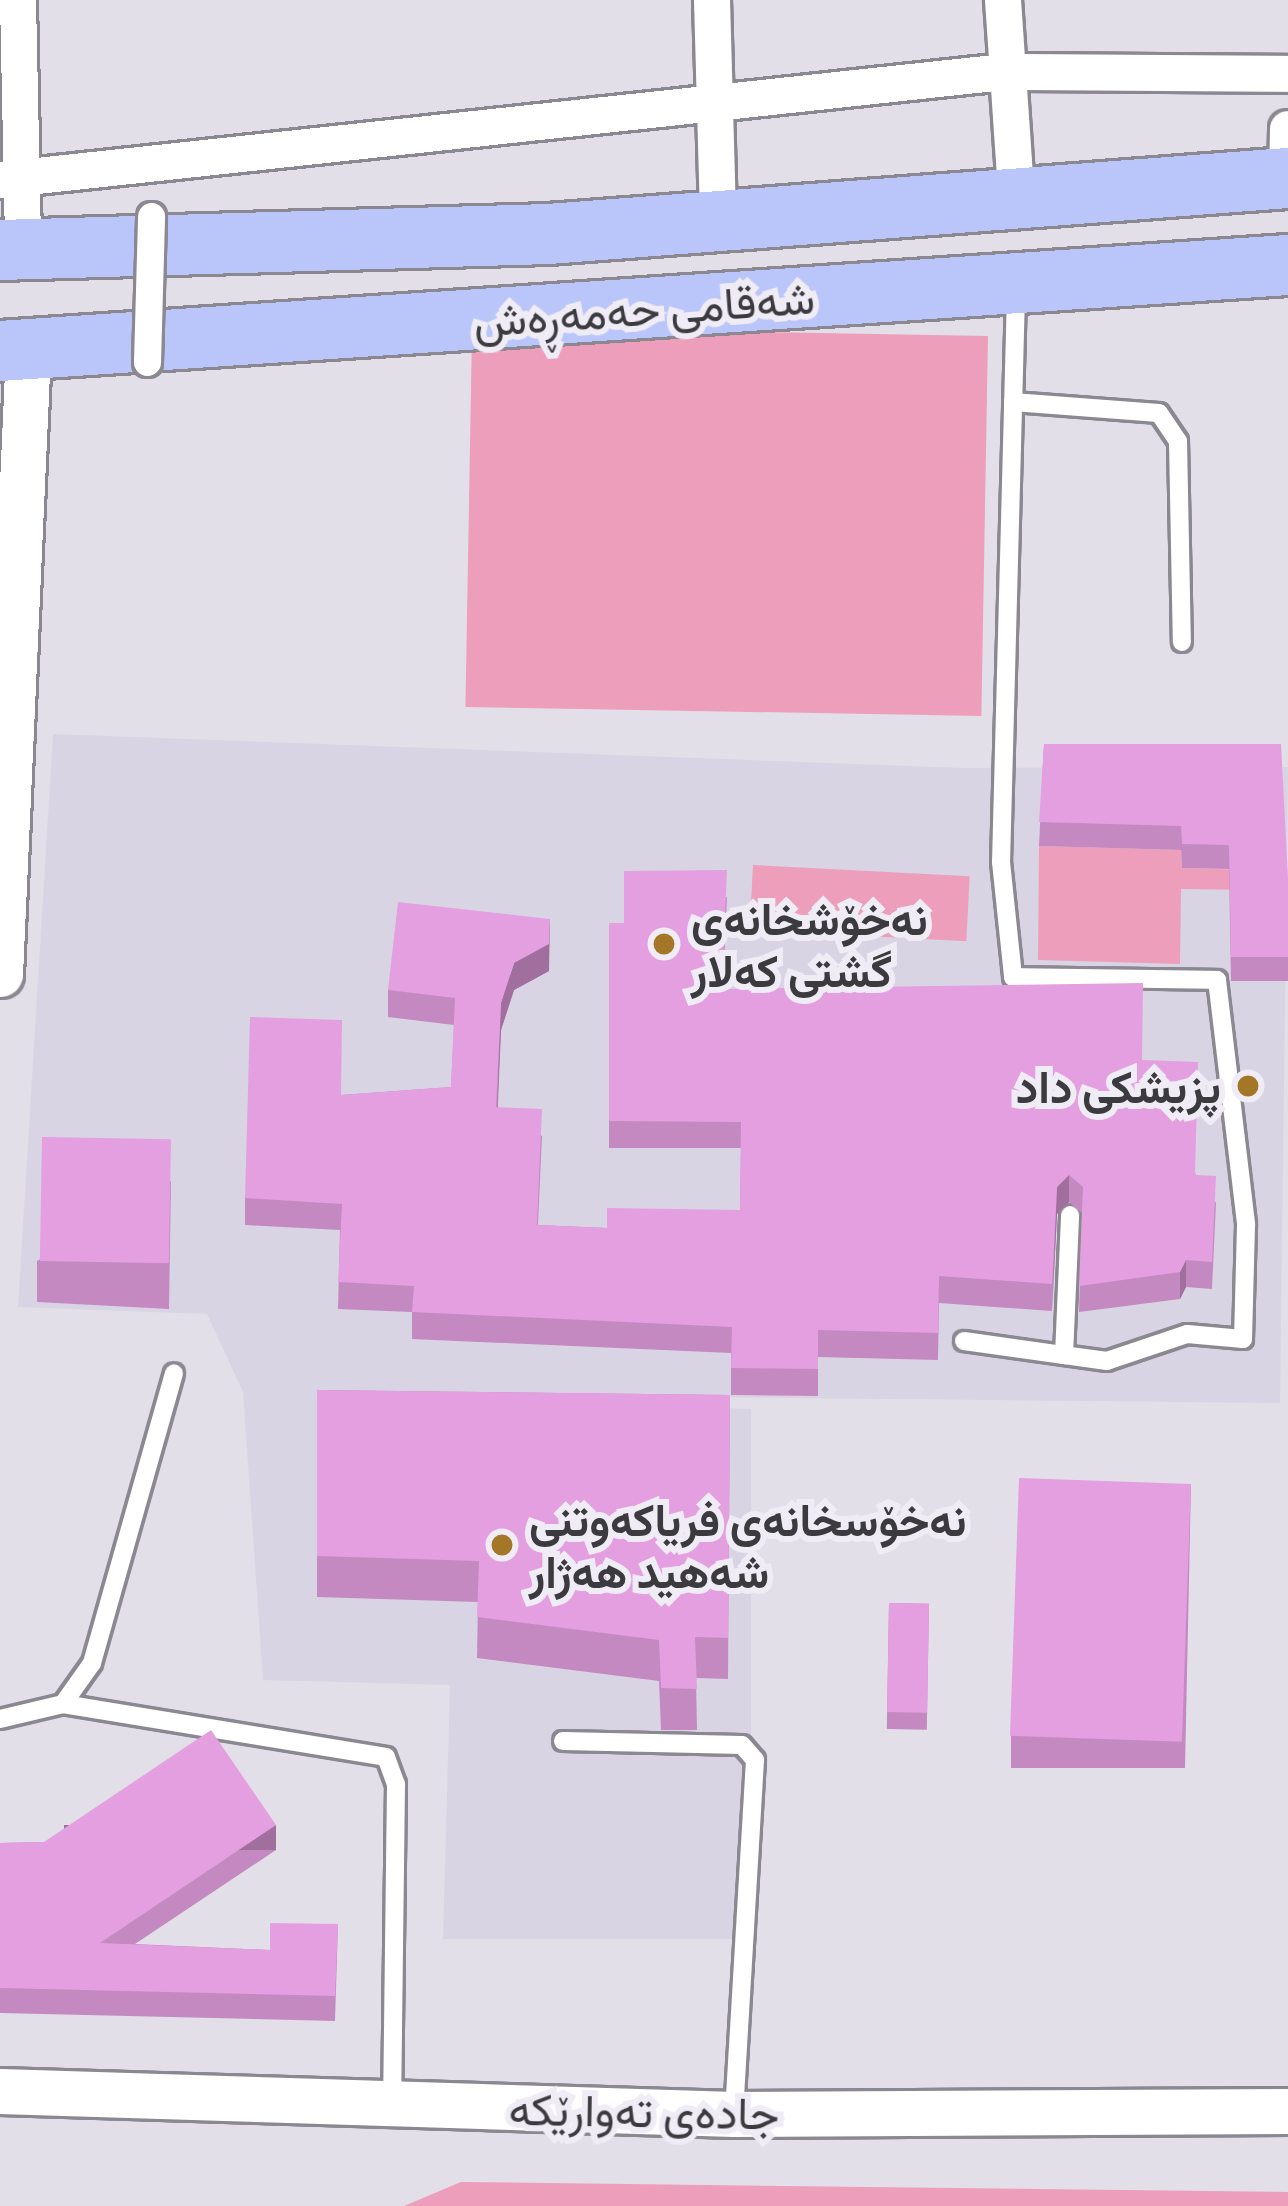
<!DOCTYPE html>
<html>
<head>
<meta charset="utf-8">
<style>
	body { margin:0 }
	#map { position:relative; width:1288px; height:2206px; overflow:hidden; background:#e2dfe8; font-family:"Exo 2",Vazirmatn,sans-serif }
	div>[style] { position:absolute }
	.built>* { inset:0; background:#d9d4e4 }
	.green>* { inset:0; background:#ed9ebb; transform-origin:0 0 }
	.roads { filter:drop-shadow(3px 0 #8b8891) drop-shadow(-3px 0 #8b8891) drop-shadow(0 3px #8b8891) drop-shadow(0 -3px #8b8891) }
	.service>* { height:18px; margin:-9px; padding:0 9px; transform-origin:9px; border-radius:9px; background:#fff }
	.minor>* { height:36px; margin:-18px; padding:0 18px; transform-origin:18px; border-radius:18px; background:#fff }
	.tertiary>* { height:45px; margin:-22.5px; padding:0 22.5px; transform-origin:22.5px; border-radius:22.5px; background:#fff }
	.trunk>* { height:60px; margin:-30px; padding:0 30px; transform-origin:30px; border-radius:30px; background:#bac6fa }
	.bridges { filter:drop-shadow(3px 0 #8b8891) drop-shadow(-3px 0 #8b8891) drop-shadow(0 3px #8b8891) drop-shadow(0 -3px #8b8891) }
	.pedestrian-bridge>* { height:27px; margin:-13.5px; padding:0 13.5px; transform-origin:13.5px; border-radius:13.5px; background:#fff }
	.wall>* { inset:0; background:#c489c1; transform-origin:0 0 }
	.shaded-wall>* { inset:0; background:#a06f9d; transform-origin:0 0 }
	.building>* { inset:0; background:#e49fe0; transform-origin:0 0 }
	.dots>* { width:33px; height:33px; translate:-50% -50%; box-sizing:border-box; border:6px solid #efecf6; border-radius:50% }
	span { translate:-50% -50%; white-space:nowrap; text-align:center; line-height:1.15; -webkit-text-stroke:12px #efecf6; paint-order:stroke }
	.street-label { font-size:45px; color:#3b3a3e }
	.poi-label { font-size:45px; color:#3b3a3e; font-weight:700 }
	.left { translate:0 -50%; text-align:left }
	.right { translate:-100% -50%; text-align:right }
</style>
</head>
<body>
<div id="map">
	<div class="built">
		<div style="clip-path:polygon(53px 734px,962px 768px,1288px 767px,1280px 1403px,307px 1393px,751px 1409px,751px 1939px,443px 1939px,450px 1685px,263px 1680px,243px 1392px,207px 1314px,18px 1307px)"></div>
	</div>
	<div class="green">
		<div style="left:988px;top:336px;width:380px;height:516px;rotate:91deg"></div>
		<div style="clip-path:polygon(1039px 846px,1181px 850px,1182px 868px,1251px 870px,1251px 890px,1181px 889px,1180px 964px,1038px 960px)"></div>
		<div style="left:753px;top:865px;width:217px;height:65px;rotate:3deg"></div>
		<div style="clip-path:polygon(461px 2182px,1288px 2192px,1288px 2206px,404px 2206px)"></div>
	</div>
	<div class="roads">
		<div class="service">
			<div style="left:1016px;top:294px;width:568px;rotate:91.51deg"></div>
			<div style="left:1001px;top:862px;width:116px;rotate:84deg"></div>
			<div style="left:1013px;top:977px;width:204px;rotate:0.8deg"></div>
			<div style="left:1217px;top:980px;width:247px;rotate:83.2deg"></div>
			<div style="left:1246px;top:1225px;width:114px;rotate:91.5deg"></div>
			<div style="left:1243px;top:1339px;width:56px;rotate:-174.9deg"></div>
			<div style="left:1187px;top:1334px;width:84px;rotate:161.4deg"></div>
			<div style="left:1107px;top:1361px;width:43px;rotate:-172.1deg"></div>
			<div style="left:1064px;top:1355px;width:140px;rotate:-87.5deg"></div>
			<div style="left:1013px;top:402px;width:146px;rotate:4.3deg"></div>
			<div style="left:1159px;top:413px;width:34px;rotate:56deg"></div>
			<div style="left:1178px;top:441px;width:201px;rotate:88.9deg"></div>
			<div style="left:964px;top:1341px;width:101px;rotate:8deg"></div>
			<div style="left:63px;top:1704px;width:327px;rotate:9.3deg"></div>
			<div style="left:386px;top:1757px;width:29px;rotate:70deg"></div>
			<div style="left:396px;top:1784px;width:319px;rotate:90.7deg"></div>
			<div style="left:0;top:1719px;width:65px;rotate:-13.4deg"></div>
			<div style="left:63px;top:1704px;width:50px;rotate:-54.7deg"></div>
			<div style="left:92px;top:1663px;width:301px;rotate:-74.2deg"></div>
			<div style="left:563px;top:1741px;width:179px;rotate:1.3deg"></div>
			<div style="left:742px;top:1745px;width:20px;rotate:49deg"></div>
			<div style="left:755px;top:1760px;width:355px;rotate:93.4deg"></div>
		</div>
		<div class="minor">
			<div style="left:18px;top:0;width:249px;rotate:88.8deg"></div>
			<div style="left:712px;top:0;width:216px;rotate:88.4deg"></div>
			<div style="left:1003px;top:0;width:192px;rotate:86.1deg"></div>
			<div style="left:1287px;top:178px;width:49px;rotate:-88.8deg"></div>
			<div style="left:0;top:180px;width:1010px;rotate:-6.14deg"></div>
			<div style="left:1004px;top:72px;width:284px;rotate:0.4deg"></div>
		</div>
		<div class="tertiary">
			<div style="left:0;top:974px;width:625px;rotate:-87.43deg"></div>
			<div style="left:0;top:2091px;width:734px;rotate:1.79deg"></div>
			<div style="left:734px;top:2114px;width:554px;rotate:-0.31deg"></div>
		</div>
		<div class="trunk">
			<div style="left:0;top:250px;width:548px;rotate:-1.67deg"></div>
			<div style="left:548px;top:234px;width:742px;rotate:-4.33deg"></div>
			<div style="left:0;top:351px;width:1291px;rotate:-3.82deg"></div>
		</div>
	</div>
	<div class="bridges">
		<div class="pedestrian-bridge">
			<div style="left:147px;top:362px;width:146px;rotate:-88.4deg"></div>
		</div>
	</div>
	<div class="wall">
		<div style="clip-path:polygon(1044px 744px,1288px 878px,1288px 981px,1231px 981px,1229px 869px,1182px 868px,1181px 850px,1039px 846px)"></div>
		<div style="clip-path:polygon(727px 897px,723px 989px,1142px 1060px,1196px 1175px,1216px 1203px,1212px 1289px,1186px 1287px,1180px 1299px,1079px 1312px,1082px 1213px,1069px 1202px,1057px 1214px,1052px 1311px,939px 1303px,938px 1360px,818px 1357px,818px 1396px,731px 1395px,731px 1353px,412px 1339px,412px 1312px,338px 1309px,340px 1230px,245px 1225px,245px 1198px,341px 1095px,451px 1087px,454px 1025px,388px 1017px,388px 990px,549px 971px,514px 990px,501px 1030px,498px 1107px,542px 1136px,538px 1225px,607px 1228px,740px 1210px,741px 1148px,609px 1148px,609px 923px,624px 923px)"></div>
		<div style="clip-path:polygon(171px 1181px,169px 1309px,37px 1302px,37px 1261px)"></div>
		<div style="clip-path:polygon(317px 1390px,730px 1395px,728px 1679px,696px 1678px,697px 1730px,661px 1730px,659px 1681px,477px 1658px,478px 1602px,317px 1597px)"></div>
		<div style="clip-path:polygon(1191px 1484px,1185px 1768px,1011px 1768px,1011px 1736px)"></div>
		<div style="left:889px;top:1603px;width:40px;height:126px;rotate:1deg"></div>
		<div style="clip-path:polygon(44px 1842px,276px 1850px,135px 1944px,270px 1950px,338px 1924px,335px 2021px,0 2013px,0 1843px)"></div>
	</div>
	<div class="shaded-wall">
		<div style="clip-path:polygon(550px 919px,549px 971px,514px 990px,501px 1030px,496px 1134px,501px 1003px,514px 963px)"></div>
		<div style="clip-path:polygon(1069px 1175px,1069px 1202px,1057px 1214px,1052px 1311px,1057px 1187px)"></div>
		<div style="clip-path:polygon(1186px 1260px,1186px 1287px,1180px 1299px,1180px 1272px)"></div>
		<div style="left:276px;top:1825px;width:25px;height:212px;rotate:90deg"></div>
	</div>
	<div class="building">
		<div style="clip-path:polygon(1044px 744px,1281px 744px,1288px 878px,1288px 957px,1231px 957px,1229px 845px,1182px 844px,1181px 826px,1039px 822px)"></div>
		<div style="clip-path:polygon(727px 870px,722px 989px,1143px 983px,1142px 1060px,1198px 1062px,1195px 1175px,1216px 1176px,1212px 1262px,1186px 1260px,1180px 1272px,1079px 1286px,1083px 1187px,1069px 1175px,1057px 1187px,1052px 1284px,939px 1276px,938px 1333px,818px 1330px,818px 1369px,731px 1368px,732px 1327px,412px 1312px,414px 1286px,338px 1282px,342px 1204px,245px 1198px,250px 1017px,342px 1020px,341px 1095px,451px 1087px,455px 998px,388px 990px,398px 902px,550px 919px,549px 944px,514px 963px,501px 1003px,496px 1107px,542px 1109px,537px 1225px,607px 1228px,607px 1208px,740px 1210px,741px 1122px,609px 1121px,609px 923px,624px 923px,624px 871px)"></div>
		<div style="left:42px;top:1137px;width:129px;height:124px;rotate:1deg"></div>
		<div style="clip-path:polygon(317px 1390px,730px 1395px,728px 1638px,695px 1637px,697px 1689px,661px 1688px,659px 1640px,477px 1617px,479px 1561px,317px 1556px)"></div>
		<div style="left:1019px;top:1478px;width:172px;height:258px;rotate:2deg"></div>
		<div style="left:889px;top:1603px;width:40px;height:109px;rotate:1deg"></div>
		<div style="clip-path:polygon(211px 1730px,276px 1825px,100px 1943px,270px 1950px,270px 1923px,338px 1924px,335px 1996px,0 1988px,0 1843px,44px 1842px)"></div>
	</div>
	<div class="dots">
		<div style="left:664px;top:944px;background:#a37628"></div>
		<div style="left:1248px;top:1086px;background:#a37628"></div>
		<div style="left:502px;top:1545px;background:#a37628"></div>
	</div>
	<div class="street-label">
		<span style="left:644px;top:308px;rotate:-4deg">شەقامی حەمەڕەش</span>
		<span style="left:644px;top:2110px;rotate:1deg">جادەی تەوارێکە</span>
	</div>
	<div class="poi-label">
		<span class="left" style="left:691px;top:944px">نەخۆشخانەی<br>گشتی کەلار</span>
		<span class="right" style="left:1221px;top:1086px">پزیشکی داد</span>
		<span class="left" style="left:529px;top:1545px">نەخۆسخانەی فریاکەوتنی<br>شەهید هەژار</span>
	</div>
</div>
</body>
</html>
